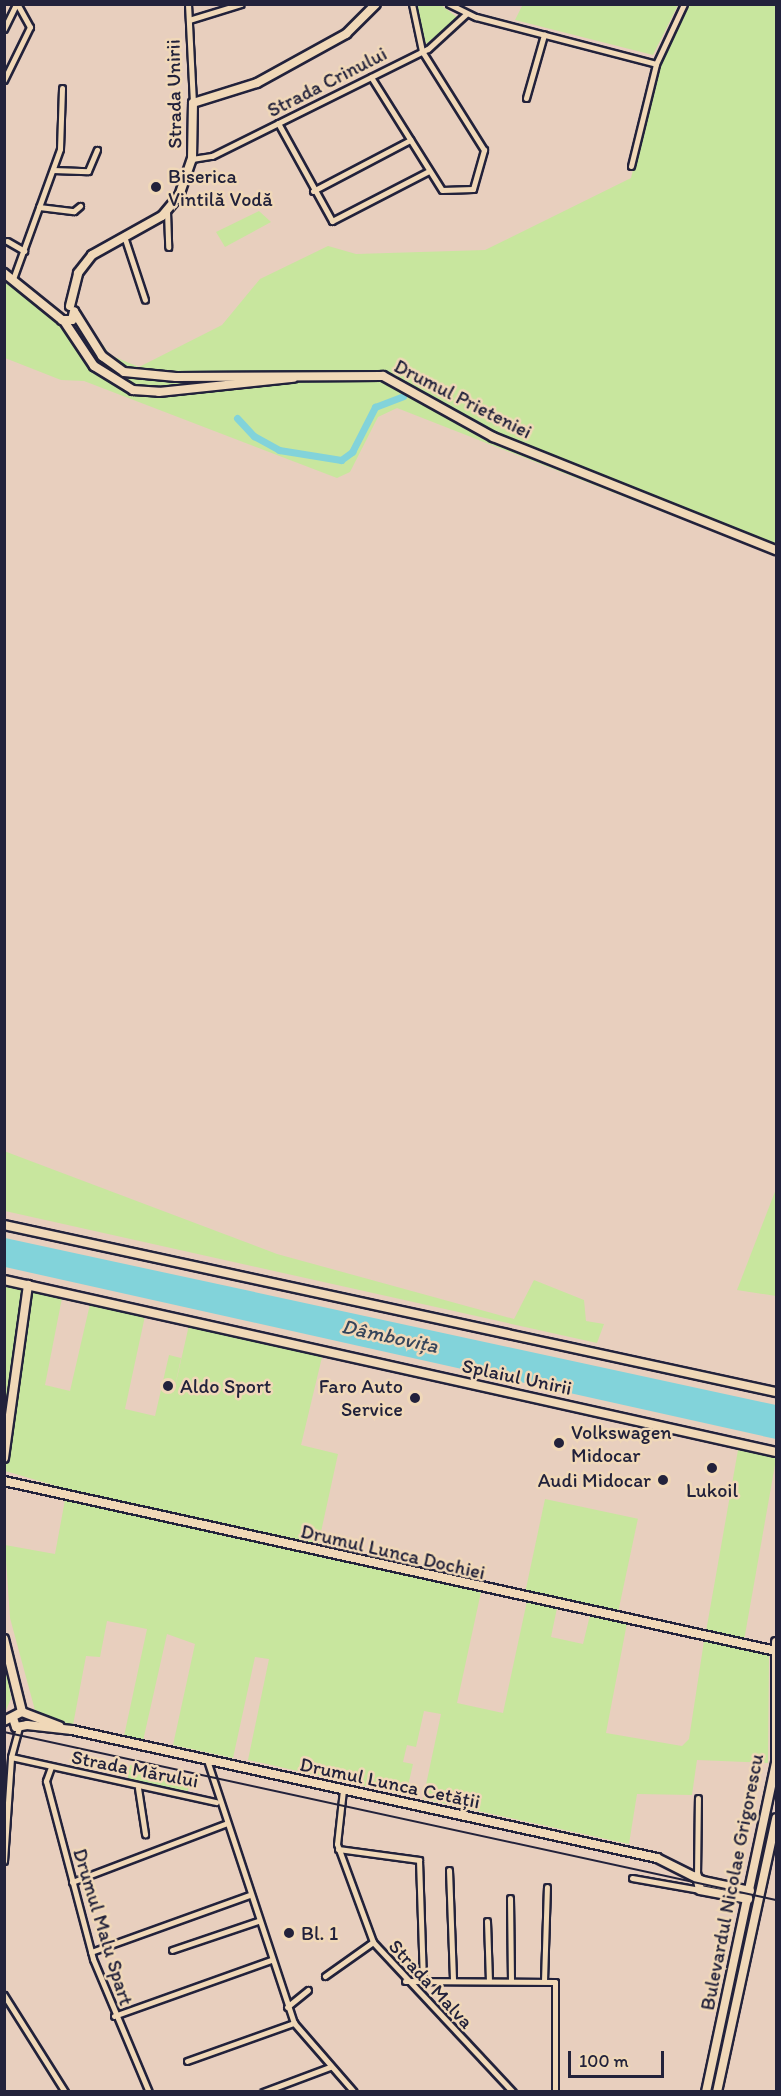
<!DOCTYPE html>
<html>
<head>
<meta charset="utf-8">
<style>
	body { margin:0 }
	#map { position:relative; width:781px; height:2096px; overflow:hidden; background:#e8cfbe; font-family:Itim,sans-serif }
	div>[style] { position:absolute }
	.green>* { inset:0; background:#c8e69e; transform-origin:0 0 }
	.water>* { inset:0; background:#82d3da }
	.canal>* { height:7px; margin:-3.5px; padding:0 3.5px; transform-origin:3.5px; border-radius:3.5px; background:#82d3da }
	.roads { filter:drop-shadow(2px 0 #22223b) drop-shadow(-2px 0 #22223b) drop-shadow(0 2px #22223b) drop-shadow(0 -2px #22223b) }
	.street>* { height:5px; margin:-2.5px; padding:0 2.5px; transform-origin:2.5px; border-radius:2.5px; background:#f0d8b8 }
	.secondary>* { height:8px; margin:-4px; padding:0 4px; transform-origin:4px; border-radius:4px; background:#f0d8b8 }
	.rail>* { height:2px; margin:-1px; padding:0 1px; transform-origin:1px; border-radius:1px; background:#22223b }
	.dots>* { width:16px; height:16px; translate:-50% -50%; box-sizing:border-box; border:3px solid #f0d8b8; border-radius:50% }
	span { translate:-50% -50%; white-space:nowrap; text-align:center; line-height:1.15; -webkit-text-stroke:5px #f0d8b8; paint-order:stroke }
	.street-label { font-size:20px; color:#22223b }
	.poi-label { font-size:20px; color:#22223b }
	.left { translate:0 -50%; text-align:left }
	.right { translate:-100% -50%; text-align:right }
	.water-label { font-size:21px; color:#35455b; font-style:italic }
	.frame { position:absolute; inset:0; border:6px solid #22223b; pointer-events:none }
	.scale { position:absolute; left:568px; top:2051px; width:96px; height:27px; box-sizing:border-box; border:3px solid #22223b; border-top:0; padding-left:8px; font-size:18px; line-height:21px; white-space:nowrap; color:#22223b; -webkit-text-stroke:4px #f0d8b8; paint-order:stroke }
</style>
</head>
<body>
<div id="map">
	<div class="green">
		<div style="clip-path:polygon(523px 4px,678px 4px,678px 5px,653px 55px,515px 20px)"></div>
		<div style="clip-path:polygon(416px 5px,441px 5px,458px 18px,426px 44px)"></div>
		<div style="clip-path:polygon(687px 5px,776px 5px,776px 556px,397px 408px,378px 417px,350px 472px,337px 478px,84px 381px,61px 380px,5px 358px,4px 276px,63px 324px,63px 332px,74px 331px,77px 307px,110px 355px,139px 367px,222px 325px,260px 279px,328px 246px,356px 254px,485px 250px,631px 178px,660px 61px)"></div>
		<div style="clip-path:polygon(259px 211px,271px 222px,225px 247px,216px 232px)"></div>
		<div style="clip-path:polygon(4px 1151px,277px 1254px,514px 1319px,534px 1280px,584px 1300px,586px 1321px,604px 1324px,597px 1343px,5px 1211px)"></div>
		<div style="clip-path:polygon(776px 1189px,776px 1296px,737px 1290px)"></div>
		<div style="clip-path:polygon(4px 1286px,62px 1298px,45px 1385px,70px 1391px,90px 1304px,145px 1316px,125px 1409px,155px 1416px,169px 1355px,181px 1358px,172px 1400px,189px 1325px,323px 1353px,301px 1445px,338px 1454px,316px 1555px,481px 1592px,457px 1703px,503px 1713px,527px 1601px,557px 1608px,551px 1637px,583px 1644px,590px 1615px,627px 1623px,606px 1733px,682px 1746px,689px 1739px,704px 1641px,769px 1655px,768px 1763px,697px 1760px,692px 1795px,637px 1794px,629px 1844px,583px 1834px,423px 1799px,441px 1714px,424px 1711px,416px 1747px,407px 1745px,403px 1762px,413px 1764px,406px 1795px,248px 1760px,269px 1659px,255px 1657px,233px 1758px,173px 1745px,195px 1644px,167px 1634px,143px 1741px,124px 1736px,147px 1629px,107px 1621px,100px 1657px,86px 1656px,73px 1725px,36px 1714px,10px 1618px,5px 1545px,55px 1554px,67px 1489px,5px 1471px)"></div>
		<div style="left:738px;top:1450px;width:39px;height:184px;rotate:10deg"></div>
		<div style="left:545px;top:1499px;width:95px;height:95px;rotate:12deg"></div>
		<div style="clip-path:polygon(5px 1663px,11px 1698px,5px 1713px,4px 1713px)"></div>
		<div style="clip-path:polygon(130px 1765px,190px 1778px,188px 1791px,127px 1782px)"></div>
	</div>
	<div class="water">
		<div style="clip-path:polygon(5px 1238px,776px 1405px,776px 1439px,5px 1267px)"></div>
	</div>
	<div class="canal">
		<div style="left:237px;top:418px;width:25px;rotate:47deg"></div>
		<div style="left:254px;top:436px;width:29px;rotate:29deg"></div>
		<div style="left:279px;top:450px;width:63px;rotate:9.2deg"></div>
		<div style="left:341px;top:460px;width:14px;rotate:-36deg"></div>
		<div style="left:352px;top:452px;width:51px;rotate:-62.9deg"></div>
		<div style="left:375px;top:407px;width:30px;rotate:-21deg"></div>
	</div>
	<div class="roads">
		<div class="street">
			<div style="left:188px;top:4px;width:99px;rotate:87.1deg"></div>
			<div style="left:449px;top:4px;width:30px;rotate:26deg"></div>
			<div style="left:476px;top:17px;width:186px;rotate:14.6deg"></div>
			<div style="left:189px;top:20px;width:54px;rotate:-17.1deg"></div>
			<div style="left:4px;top:29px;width:28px;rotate:-64deg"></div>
			<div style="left:371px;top:77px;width:133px;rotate:57.9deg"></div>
			<div style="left:442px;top:190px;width:31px;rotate:-2deg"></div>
			<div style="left:473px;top:189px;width:41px;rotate:-74.2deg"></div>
			<div style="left:484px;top:150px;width:117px;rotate:-122.1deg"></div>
			<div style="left:422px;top:51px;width:48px;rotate:-102deg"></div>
			<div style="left:4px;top:80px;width:59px;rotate:-63.9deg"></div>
			<div style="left:30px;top:27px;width:26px;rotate:-119deg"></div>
			<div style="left:526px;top:98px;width:66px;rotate:-74.1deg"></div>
			<div style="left:278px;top:123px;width:112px;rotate:61.1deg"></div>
			<div style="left:332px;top:221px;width:109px;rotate:-27.3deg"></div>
			<div style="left:192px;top:159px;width:20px;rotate:-9deg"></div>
			<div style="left:212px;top:156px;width:241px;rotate:-26.4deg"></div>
			<div style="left:428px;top:49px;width:52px;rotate:-42.6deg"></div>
			<div style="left:631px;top:166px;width:105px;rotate:-76.2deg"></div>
			<div style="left:656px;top:64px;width:66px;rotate:-65deg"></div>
			<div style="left:53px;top:170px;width:35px;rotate:2deg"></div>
			<div style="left:88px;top:171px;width:23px;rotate:-67deg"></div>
			<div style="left:313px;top:191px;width:110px;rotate:-27.7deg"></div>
			<div style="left:39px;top:207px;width:35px;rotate:7deg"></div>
			<div style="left:74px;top:211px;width:8px;rotate:-40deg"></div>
			<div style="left:167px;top:211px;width:36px;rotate:88deg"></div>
			<div style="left:124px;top:236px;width:67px;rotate:71.8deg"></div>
			<div style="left:7px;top:241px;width:20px;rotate:30deg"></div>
			<div style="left:13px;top:279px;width:138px;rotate:-70.1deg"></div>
			<div style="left:60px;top:149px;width:61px;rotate:-88.1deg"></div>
			<div style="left:11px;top:1757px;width:210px;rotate:12.4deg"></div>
			<div style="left:207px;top:1760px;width:277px;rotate:71.7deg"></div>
			<div style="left:294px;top:2023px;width:91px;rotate:49deg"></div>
			<div style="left:51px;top:1767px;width:15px;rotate:110deg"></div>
			<div style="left:46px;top:1781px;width:184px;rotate:75.2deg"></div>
			<div style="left:93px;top:1959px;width:144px;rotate:67.2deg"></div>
			<div style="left:138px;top:1788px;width:47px;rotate:81.3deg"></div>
			<div style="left:343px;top:1790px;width:54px;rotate:96.3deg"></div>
			<div style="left:337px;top:1844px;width:104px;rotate:69.8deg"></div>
			<div style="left:373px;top:1942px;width:205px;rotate:47deg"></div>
			<div style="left:338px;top:1849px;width:82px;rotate:7.7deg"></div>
			<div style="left:419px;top:1860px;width:120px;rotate:88.1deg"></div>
			<div style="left:4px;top:1861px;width:104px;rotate:-86.1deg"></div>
			<div style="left:11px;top:1757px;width:30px;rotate:-75deg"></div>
			<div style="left:449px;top:1870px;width:110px;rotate:87.9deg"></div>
			<div style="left:697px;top:1876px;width:78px;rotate:-89.3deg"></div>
			<div style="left:632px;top:1878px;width:69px;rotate:10deg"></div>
			<div style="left:72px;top:1882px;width:164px;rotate:-20.8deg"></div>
			<div style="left:510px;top:1898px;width:83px;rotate:89.3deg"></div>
			<div style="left:487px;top:1921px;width:59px;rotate:88.1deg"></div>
			<div style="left:172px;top:1950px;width:91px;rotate:-18.6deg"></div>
			<div style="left:91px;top:1952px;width:168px;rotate:-19.8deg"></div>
			<div style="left:325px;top:1976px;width:59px;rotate:-35.3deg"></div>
			<div style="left:405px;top:1981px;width:150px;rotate:0.4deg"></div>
			<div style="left:555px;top:1982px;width:110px;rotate:90deg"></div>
			<div style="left:544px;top:1981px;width:94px;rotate:-88.2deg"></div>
			<div style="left:4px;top:1995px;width:115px;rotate:57.8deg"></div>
			<div style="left:287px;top:2007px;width:27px;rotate:-39deg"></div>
			<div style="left:114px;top:2016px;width:167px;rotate:-19.6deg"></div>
			<div style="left:187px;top:2061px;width:114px;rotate:-19.6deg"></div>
			<div style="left:263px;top:2092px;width:72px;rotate:-20.5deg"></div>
		</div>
		<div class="secondary">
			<div style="left:4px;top:273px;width:75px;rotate:39deg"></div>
			<div style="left:62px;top:320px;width:10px"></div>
			<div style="left:72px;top:320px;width:9px;rotate:-77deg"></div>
			<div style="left:70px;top:306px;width:34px;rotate:-76deg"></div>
			<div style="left:78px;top:273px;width:23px;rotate:-52deg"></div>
			<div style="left:92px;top:255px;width:80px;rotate:-29.1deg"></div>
			<div style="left:162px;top:216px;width:26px;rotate:-50deg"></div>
			<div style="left:179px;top:196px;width:39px;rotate:-71deg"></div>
			<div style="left:192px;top:159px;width:56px;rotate:-89deg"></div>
			<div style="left:193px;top:103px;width:67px;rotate:-17.4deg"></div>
			<div style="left:257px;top:83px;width:102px;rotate:-28.8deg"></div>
			<div style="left:346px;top:34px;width:42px;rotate:-45deg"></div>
			<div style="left:75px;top:313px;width:51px;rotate:57.9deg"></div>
			<div style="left:102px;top:356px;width:27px;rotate:36deg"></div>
			<div style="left:124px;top:372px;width:52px;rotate:5.5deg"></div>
			<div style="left:176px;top:377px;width:207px;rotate:-0.3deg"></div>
			<div style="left:383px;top:376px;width:126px;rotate:29deg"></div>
			<div style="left:493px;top:437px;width:305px;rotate:21.8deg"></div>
			<div style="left:64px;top:321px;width:54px;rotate:56.3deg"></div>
			<div style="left:94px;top:366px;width:46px;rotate:31.6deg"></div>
			<div style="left:133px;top:390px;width:26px;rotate:4deg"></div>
			<div style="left:159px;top:392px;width:135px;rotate:-6deg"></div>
			<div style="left:4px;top:1225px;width:790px;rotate:12.21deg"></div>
			<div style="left:4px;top:1280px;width:791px;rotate:12.56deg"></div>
			<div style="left:4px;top:1458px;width:175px;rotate:-82.1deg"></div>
			<div style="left:4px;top:1481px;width:790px;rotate:12.42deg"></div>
			<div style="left:4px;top:1639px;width:75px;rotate:76.1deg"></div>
			<div style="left:13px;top:1718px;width:9px;rotate:72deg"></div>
			<div style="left:16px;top:1727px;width:11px;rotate:-10deg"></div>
			<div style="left:4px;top:1721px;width:20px;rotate:-27deg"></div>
			<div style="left:22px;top:1712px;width:40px;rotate:21deg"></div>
			<div style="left:27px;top:1725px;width:45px;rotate:6.3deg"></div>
			<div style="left:72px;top:1730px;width:599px;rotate:12.34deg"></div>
			<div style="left:657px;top:1858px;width:51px;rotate:26.6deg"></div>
			<div style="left:703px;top:1881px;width:48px;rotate:12deg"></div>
			<div style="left:697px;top:1876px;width:14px;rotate:78deg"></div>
			<div style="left:700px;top:1890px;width:49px;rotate:10.6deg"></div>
			<div style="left:706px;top:2092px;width:337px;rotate:-78deg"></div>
			<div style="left:776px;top:1762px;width:120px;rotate:-90deg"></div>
			<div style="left:717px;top:2092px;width:280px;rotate:-77.8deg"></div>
		</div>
	</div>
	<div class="rail">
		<div style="left:4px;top:1732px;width:790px;rotate:12.28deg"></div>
	</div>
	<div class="dots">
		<div style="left:156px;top:187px;background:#22223b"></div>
		<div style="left:168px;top:1386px;background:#22223b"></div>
		<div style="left:415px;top:1398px;background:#22223b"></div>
		<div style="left:559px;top:1443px;background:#22223b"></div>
		<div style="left:712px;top:1468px;background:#22223b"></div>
		<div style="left:663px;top:1480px;background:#22223b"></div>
		<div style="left:289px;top:1933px;background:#22223b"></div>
	</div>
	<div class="street-label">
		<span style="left:327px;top:82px;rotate:-27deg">Strada Crinului</span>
		<span style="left:174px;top:94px;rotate:-91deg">Strada Unirii</span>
		<span style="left:463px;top:399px;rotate:27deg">Drumul Prieteniei</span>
		<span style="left:517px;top:1377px;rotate:12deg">Splaiul Unirii</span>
		<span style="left:393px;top:1552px;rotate:13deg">Drumul Lunca Dochiei</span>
		<span style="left:135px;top:1769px;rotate:11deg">Strada Mărului</span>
		<span style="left:390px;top:1783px;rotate:12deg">Drumul Lunca Cetății</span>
		<span style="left:732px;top:1882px;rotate:-79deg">Bulevardul Nicolae Grigorescu</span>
		<span style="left:103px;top:1927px;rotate:73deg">Drumul Malu Spart</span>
		<span style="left:431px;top:1984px;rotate:47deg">Strada Malva</span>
	</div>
	<div class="poi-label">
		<span class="left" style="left:168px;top:188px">Biserica<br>Vintilă Vodă</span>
		<span class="left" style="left:180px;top:1386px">Aldo Sport</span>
		<span class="right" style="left:403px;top:1398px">Faro Auto<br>Service</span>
		<span class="left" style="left:571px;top:1444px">Volkswagen<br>Midocar</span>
		<span class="right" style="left:651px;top:1480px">Audi Midocar</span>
		<span style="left:712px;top:1490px">Lukoil</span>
		<span class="left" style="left:301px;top:1933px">Bl. 1</span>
	</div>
	<div class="water-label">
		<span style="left:390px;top:1336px;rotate:12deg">Dâmbovița</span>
	</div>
	<div class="frame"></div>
	<div class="scale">100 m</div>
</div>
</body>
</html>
